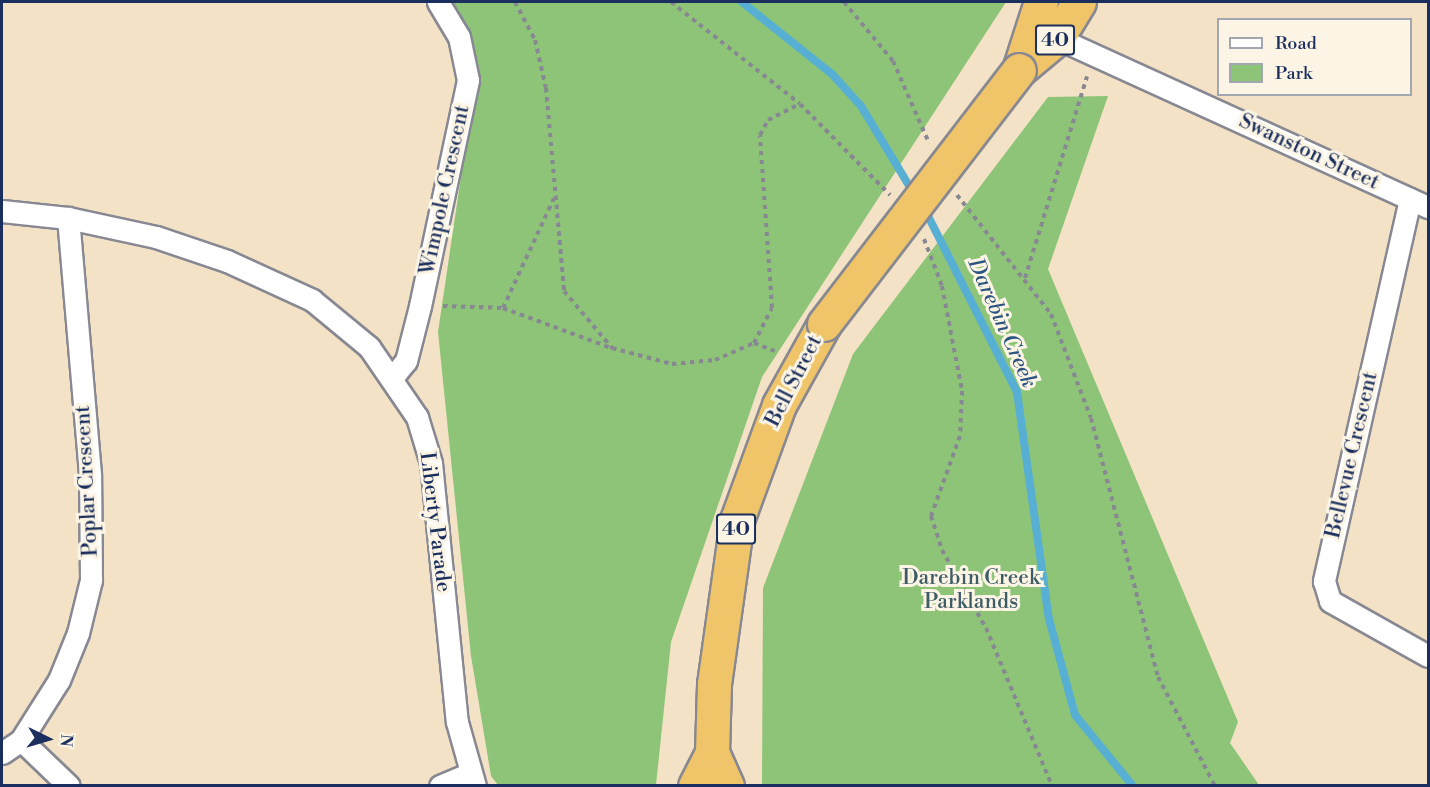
<!DOCTYPE html>
<html>
<head>
<meta charset="utf-8">
<style>
	body { margin:0 }
	#map { position:relative; width:1430px; height:787px; overflow:hidden; background:#f3e2c5; font-family:"Libre Bodoni",serif }
	div>[style] { position:absolute }
	.green>* { inset:0; background:#8dc477 }
	.stream>* { height:8px; margin:-4px; padding:0 4px; transform-origin:4px; border-radius:4px; background:#57afd4 }
	.path>* { height:4px; margin-top:-2px; transform-origin:0; background:repeating-linear-gradient(90deg,#878892 0 4.5px,transparent 0 9px) }
	.roads { filter:drop-shadow(2px 0 #878892) drop-shadow(-2px 0 #878892) drop-shadow(0 2px #878892) drop-shadow(0 -2px #878892) }
	.minor>* { height:21px; margin:-10.5px; padding:0 10.5px; transform-origin:10.5px; border-radius:10.5px; background:#fff }
	.trunk>* { height:33px; margin:-16.5px; padding:0 16.5px; transform-origin:16.5px; border-radius:16.5px; background:#f0c469 }
	.bridges { filter:drop-shadow(2px 0 #878892) drop-shadow(-2px 0 #878892) drop-shadow(0 2px #878892) drop-shadow(0 -2px #878892) }
	.trunk-bridge>* { height:33px; margin:-16.5px; padding:0 16.5px; transform-origin:16.5px; border-radius:16.5px; background:#f0c469 }
	span { translate:-50% -50%; white-space:nowrap; text-align:center; line-height:1.15; -webkit-text-stroke:6px #fcf5e5; paint-order:stroke }
	.shield-label span { padding:2px 4px; background:#fcf5e5; border:2px solid; border-radius:4px; -webkit-text-stroke-width:0 }
	.shield-label { font-size:20px; color:#1b2f5e; font-weight:700 }
	.street-label { font-size:21px; color:#1b2f5e }
	.park-label { font-size:21px; color:#3d5c66 }
	.water-label { font-size:22px; color:#2d5581; font-style:italic }
	.frame { position:absolute; inset:0; border:3px solid #1b2f5e; pointer-events:none }
	.legend { position:absolute; left:1217px; top:18px; width:195px; height:78px; box-sizing:border-box; background:#fcf5e5; border:2px solid #a2a6af; margin:0; padding:8px 10px; list-style:none; font-size:18px; color:#1b2f5e }
	.legend li { display:flex; align-items:center; gap:12px; height:30px }
	.legend b { width:30px; border:2px solid #a2a6af }
	.north { position:absolute; left:18px; top:709px; width:60px; height:60px; -webkit-text-stroke:4px #fcf5e5; paint-order:stroke; rotate:95deg; font-size:16px; font-weight:700; line-height:24px; text-align:center; color:#1b2f5e }
	.north::after { content:''; display:block; margin:auto; width:21px; height:27px; background:#1b2f5e; clip-path:polygon(50% 0,100% 100%,50% 72%,0 100%) }
</style>
</head>
<body>
<div id="map">
	<div class="green">
		<div style="clip-path:polygon(451px 2px,1006px 2px,762px 377px,671px 642px,656px 785px,498px 785px,491px 776px,471px 656px,438px 332px,475px 82px)"></div>
		<div style="clip-path:polygon(1108px 96px,1048px 269px,1238px 722px,1230px 743px,1259px 785px,762px 785px,763px 588px,853px 354px,1048px 97px)"></div>
	</div>
	<div class="stream">
		<div style="left:742px;top:2px;width:115px;rotate:38.7deg"></div>
		<div style="left:832px;top:74px;width:43px;rotate:47.8deg"></div>
		<div style="left:861px;top:106px;width:103px;rotate:58.9deg"></div>
		<div style="left:923px;top:206px;width:208px;rotate:63.2deg"></div>
		<div style="left:1017px;top:392px;width:229px;rotate:82deg"></div>
		<div style="left:1049px;top:619px;width:99px;rotate:74.8deg"></div>
		<div style="left:1075px;top:715px;width:92px;rotate:50.8deg"></div>
	</div>
	<div class="path">
		<div style="left:515px;top:2px;width:43px;rotate:62.2deg"></div>
		<div style="left:535px;top:40px;width:49px;rotate:77.1deg"></div>
		<div style="left:546px;top:88px;width:204px;rotate:84.9deg"></div>
		<div style="left:564px;top:291px;width:75px;rotate:49.9deg"></div>
		<div style="left:612px;top:348px;width:62px;rotate:14.9deg"></div>
		<div style="left:672px;top:364px;width:43px;rotate:-5.3deg"></div>
		<div style="left:715px;top:360px;width:43px;rotate:-23.6deg"></div>
		<div style="left:754px;top:343px;width:39px;rotate:-63deg"></div>
		<div style="left:772px;top:308px;width:173px;rotate:-94deg"></div>
		<div style="left:760px;top:135px;width:17px;rotate:-62deg"></div>
		<div style="left:768px;top:120px;width:36px;rotate:-27deg"></div>
		<div style="left:671px;top:2px;width:164px;rotate:38.3deg"></div>
		<div style="left:800px;top:104px;width:128px;rotate:45.3deg"></div>
		<div style="left:844px;top:2px;width:77px;rotate:50.3deg"></div>
		<div style="left:893px;top:61px;width:90px;rotate:66.3deg"></div>
		<div style="left:957px;top:195px;width:152px;rotate:51.7deg"></div>
		<div style="left:1051px;top:314px;width:111px;rotate:69deg"></div>
		<div style="left:1091px;top:418px;width:268px;rotate:75.5deg"></div>
		<div style="left:1158px;top:677px;width:123px;rotate:62.4deg"></div>
		<div style="left:924px;top:239px;width:50px;rotate:69deg"></div>
		<div style="left:942px;top:286px;width:107px;rotate:79.2deg"></div>
		<div style="left:962px;top:391px;width:45px;rotate:92.5deg"></div>
		<div style="left:960px;top:436px;width:85px;rotate:109.9deg"></div>
		<div style="left:931px;top:516px;width:36px;rotate:72deg"></div>
		<div style="left:942px;top:550px;width:90px;rotate:60.6deg"></div>
		<div style="left:986px;top:628px;width:171px;rotate:67.3deg"></div>
		<div style="left:1025px;top:278px;width:211px;rotate:-72.9deg"></div>
		<div style="left:443px;top:306px;width:60px;rotate:1.9deg"></div>
		<div style="left:503px;top:308px;width:115px;rotate:20.3deg"></div>
		<div style="left:503px;top:308px;width:121px;rotate:-65.1deg"></div>
		<div style="left:754px;top:343px;width:22px;rotate:21deg"></div>
	</div>
	<div class="roads">
		<div class="minor">
			<div style="left:1057px;top:38px;width:408px;rotate:24.5deg"></div>
			<div style="left:1410px;top:199px;width:392px;rotate:102.7deg"></div>
			<div style="left:1324px;top:581px;width:21px;rotate:73deg"></div>
			<div style="left:1330px;top:601px;width:112px;rotate:29.3deg"></div>
			<div style="left:2px;top:211px;width:66px;rotate:6.1deg"></div>
			<div style="left:68px;top:218px;width:90px;rotate:12.2deg"></div>
			<div style="left:156px;top:237px;width:75px;rotate:18.7deg"></div>
			<div style="left:227px;top:261px;width:94px;rotate:24.6deg"></div>
			<div style="left:312px;top:300px;width:74px;rotate:39.5deg"></div>
			<div style="left:369px;top:347px;width:85px;rotate:55.6deg"></div>
			<div style="left:417px;top:417px;width:48px;rotate:73.1deg"></div>
			<div style="left:431px;top:463px;width:260px;rotate:84.3deg"></div>
			<div style="left:457px;top:722px;width:66px;rotate:74.3deg"></div>
			<div style="left:392px;top:378px;width:22px;rotate:-51deg"></div>
			<div style="left:406px;top:361px;width:57px;rotate:-75.7deg"></div>
			<div style="left:420px;top:306px;width:231px;rotate:-78deg"></div>
			<div style="left:468px;top:80px;width:44px;rotate:-101.8deg"></div>
			<div style="left:459px;top:37px;width:41px;rotate:-121deg"></div>
			<div style="left:21px;top:740px;width:66px;rotate:43.8deg"></div>
			<div style="left:2px;top:753px;width:23px;rotate:-34deg"></div>
			<div style="left:21px;top:740px;width:71px;rotate:-57.7deg"></div>
			<div style="left:59px;top:680px;width:51px;rotate:-68deg"></div>
			<div style="left:78px;top:633px;width:55px;rotate:-76.2deg"></div>
			<div style="left:91px;top:580px;width:106px;rotate:-90.5deg"></div>
			<div style="left:90px;top:474px;width:257px;rotate:-94.9deg"></div>
			<div style="left:440px;top:786px;width:33px;rotate:-23deg"></div>
		</div>
		<div class="trunk">
			<div style="left:1019px;top:70px;width:50px;rotate:-40.1deg"></div>
			<div style="left:1057px;top:38px;width:42px;rotate:-58.6deg"></div>
			<div style="left:1019px;top:70px;width:71px;rotate:-72.1deg"></div>
			<div style="left:695px;top:786px;width:38px;rotate:-63deg"></div>
			<div style="left:727px;top:786px;width:37px;rotate:-114deg"></div>
			<div style="left:712px;top:752px;width:68px;rotate:-88.3deg"></div>
			<div style="left:714px;top:684px;width:166px;rotate:-82deg"></div>
			<div style="left:737px;top:520px;width:122px;rotate:-69.9deg"></div>
			<div style="left:779px;top:405px;width:93px;rotate:-60.9deg"></div>
		</div>
	</div>
	<div class="bridges">
		<div class="trunk-bridge">
			<div style="left:824px;top:324px;width:320px;rotate:-52.5deg"></div>
		</div>
	</div>
	<div class="shield-label">
		<span style="left:1055px;top:40px">40</span>
		<span style="left:736px;top:529px">40</span>
	</div>
	<div class="street-label">
		<span style="left:1309px;top:152px;rotate:25deg">Swanston Street</span>
		<span style="left:445px;top:190px;rotate:-78deg">Wimpole Crescent</span>
		<span style="left:794px;top:381px;rotate:-63deg">Bell Street</span>
		<span style="left:1352px;top:455px;rotate:-77deg">Bellevue Crescent</span>
		<span style="left:87px;top:481px;rotate:-93deg">Poplar Crescent</span>
		<span style="left:435px;top:522px;rotate:83deg">Liberty Parade</span>
	</div>
	<div class="park-label">
		<span style="left:971px;top:590px">Darebin Creek<br>Parklands</span>
	</div>
	<div class="water-label">
		<span style="left:1002px;top:323px;rotate:66deg">Darebin Creek</span>
	</div>
	<div class="frame"></div>
	<ul class="legend">
	<li><b style="height:8px;background:#fff"></b>Road</li>
	<li><b style="height:16px;background:#8dc477"></b>Park</li>
	</ul>
	<div class="north">N</div>
</div>
</body>
</html>
